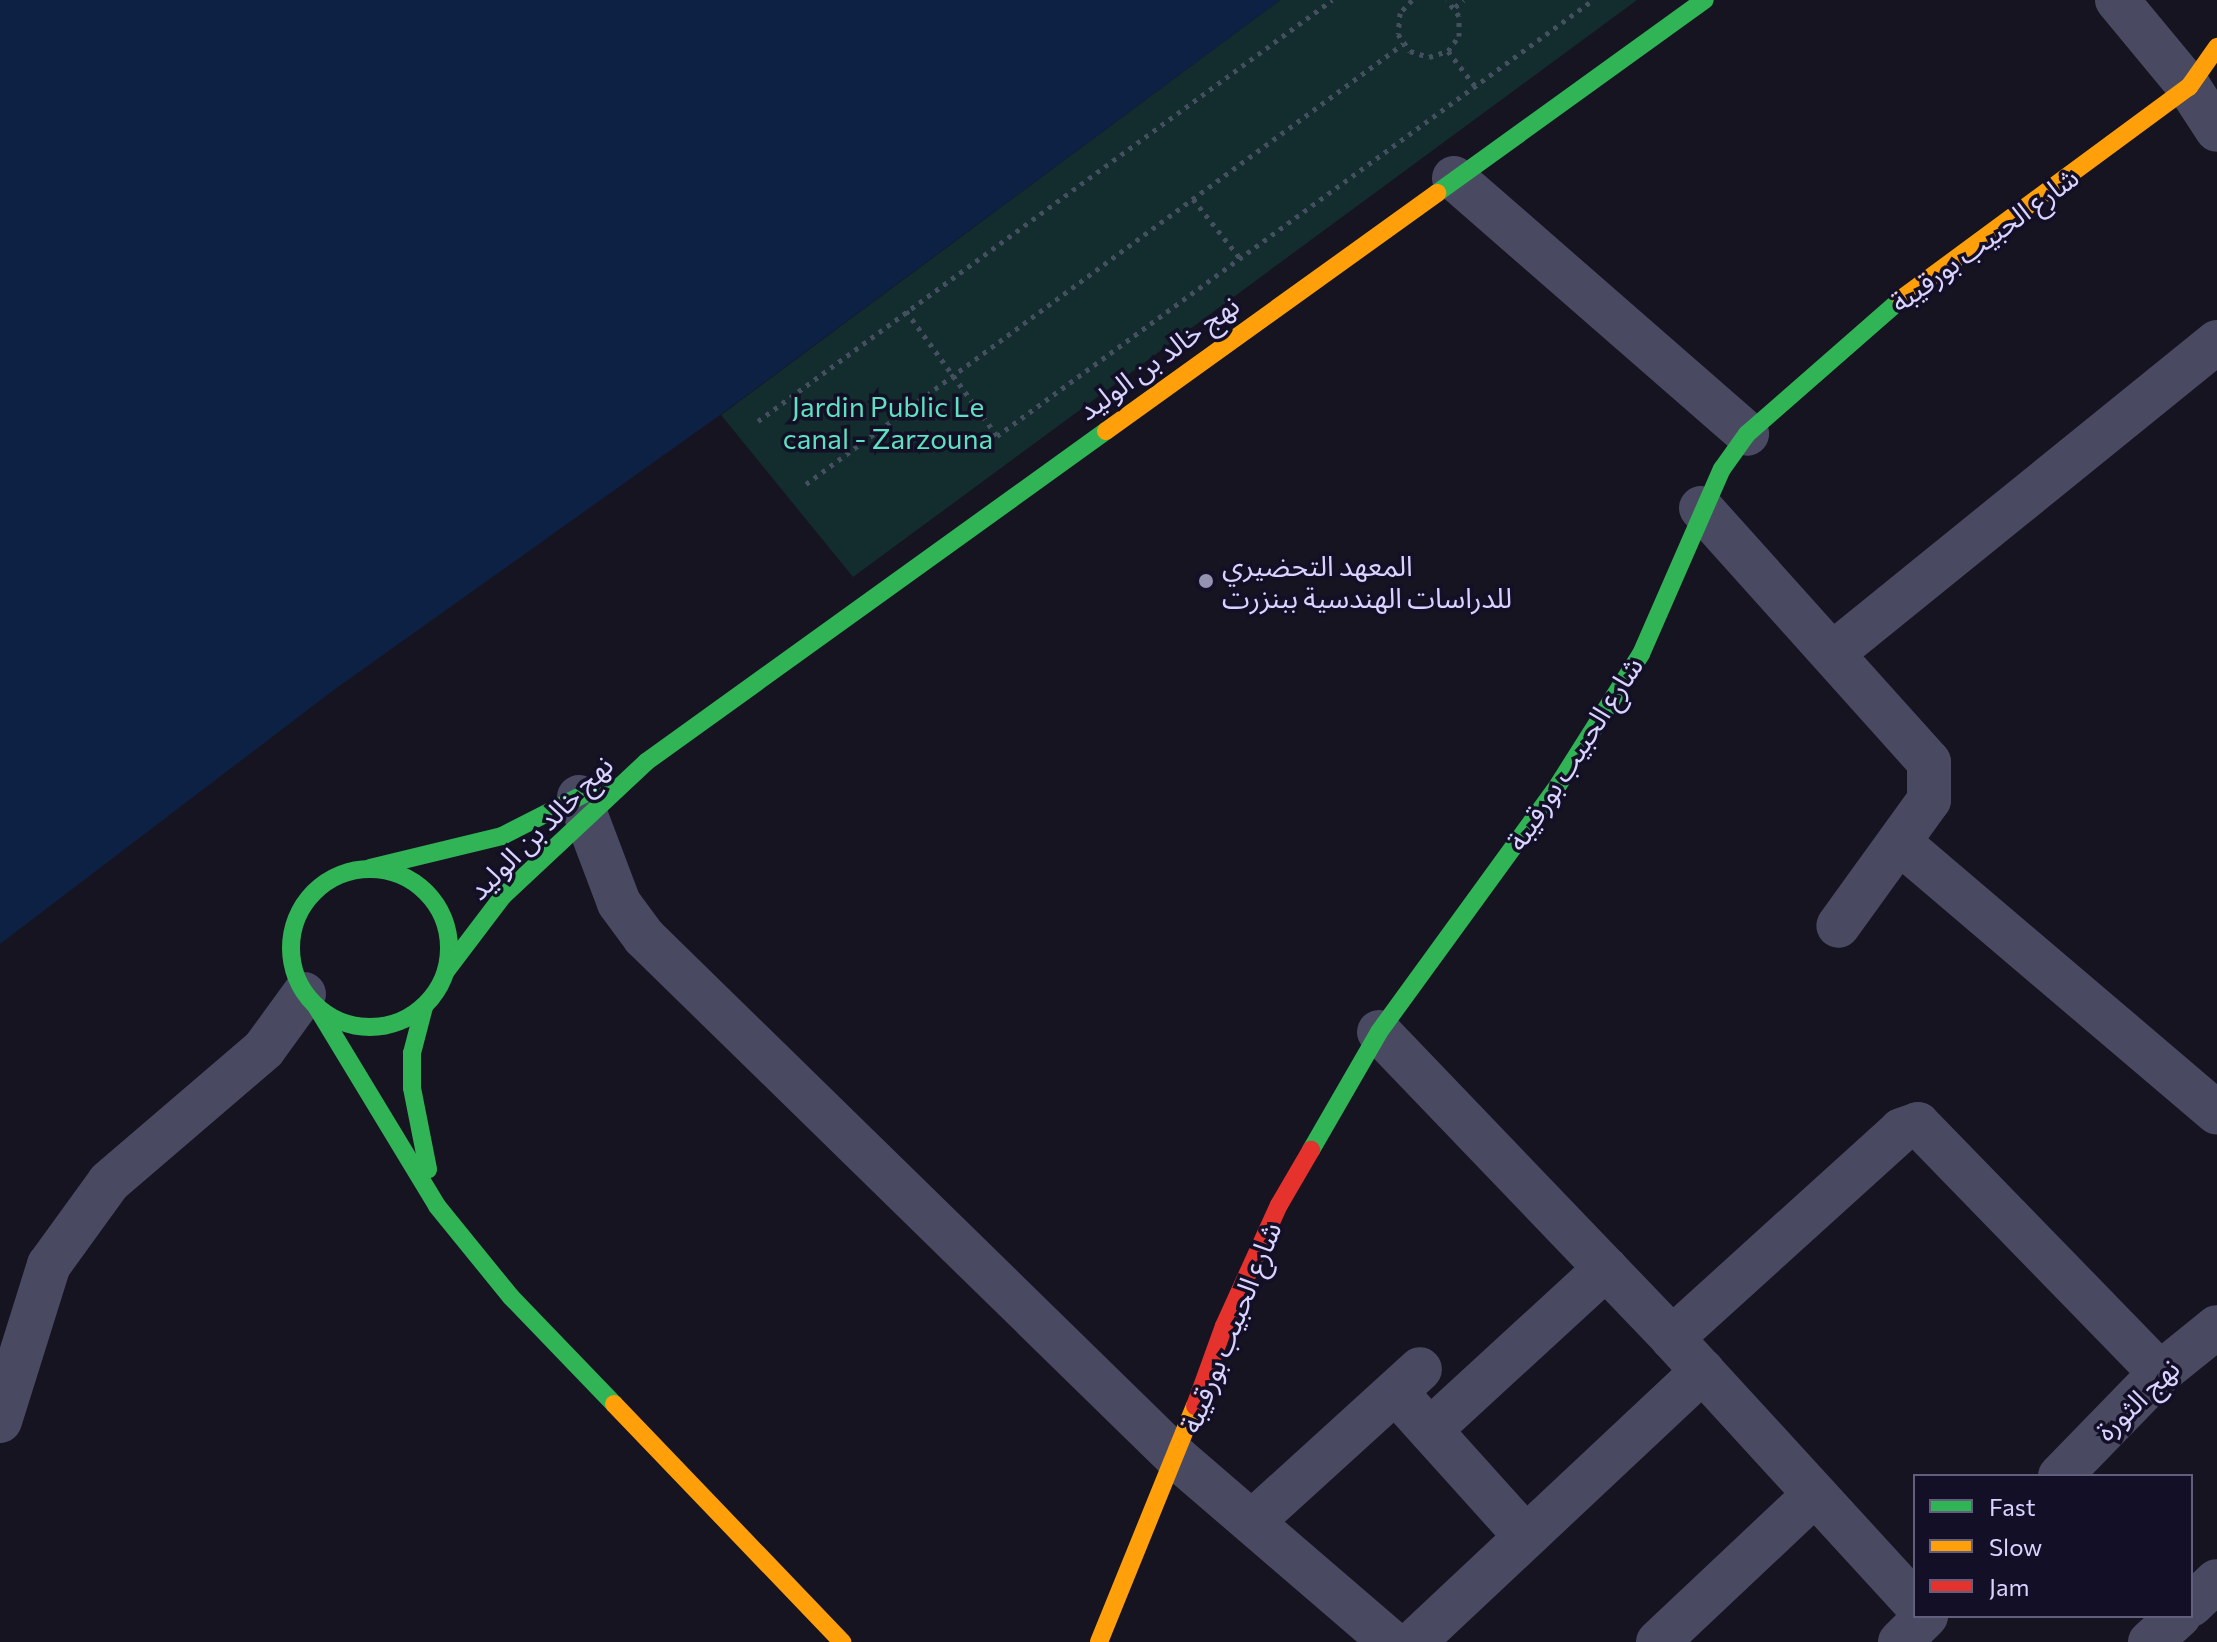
<!DOCTYPE html>
<html>
<head>
<meta charset="utf-8">
<style>
	body { margin:0 }
	#map { position:relative; width:2217px; height:1642px; overflow:hidden; background:#161421; font-family:Commissioner,"Noto Sans Arabic",sans-serif }
	div>[style] { position:absolute }
	.green>* { inset:0; background:#132c2d }
	.water>* { inset:0; background:#0d2144 }
	.path>* { height:5px; margin-top:-2.5px; transform-origin:0; background:repeating-linear-gradient(90deg,#44505f 0 4px,transparent 0 10px) }
	.street>* { height:44px; margin:-22px; padding:0 22px; transform-origin:22px; border-radius:22px; background:#4a4962 }
	.fast>* { height:18px; margin:-9px; padding:0 9px; transform-origin:9px; border-radius:9px; background:#30b455 }
	.fast>.ring { margin:-9px; padding:0; box-sizing:content-box; background:none; border:18px solid #30b455; border-radius:50% }
	.slow>* { height:18px; margin:-9px; padding:0 9px; transform-origin:9px; border-radius:9px; background:#ff9f0a }
	.jam>* { height:18px; margin:-9px; padding:0 9px; transform-origin:9px; border-radius:9px; background:#e5322d }
	.dots>* { width:22px; height:22px; translate:-50% -50%; box-sizing:border-box; border:4px solid #130f26; border-radius:50% }
	span { translate:-50% -50%; white-space:nowrap; text-align:center; line-height:1.15; -webkit-text-stroke:7px #130f26; paint-order:stroke }
	.street-label { font-size:28px; color:#d9d4ff }
	.park-label { font-size:28px; color:#5fe0c0 }
	.poi-label { font-size:28px; color:#d9d4ff }
	.left { translate:0 -50%; text-align:left }
	.legend { position:absolute; left:1913px; top:1474px; width:280px; height:144px; box-sizing:border-box; background:#130f26; border:2px solid #625e7d; margin:0; padding:10px 14px; list-style:none; font-size:24px; color:#d9d4ff }
	.legend li { display:flex; align-items:center; gap:16px; height:40px }
	.legend b { width:40px; border:2px solid #625e7d }
</style>
</head>
<body>
<div id="map">
	<div class="green">
		<div style="clip-path:polygon(1280px 0,1637px 0,853px 577px,721px 415px)"></div>
	</div>
	<div class="water">
		<div style="clip-path:polygon(0 0,1280px 0,720px 415px,335px 689px,0 944px)"></div>
	</div>
	<div class="path">
		<div style="left:1412px;top:0;width:18px;rotate:133deg"></div>
		<div style="left:1400px;top:13px;width:21px;rotate:95deg"></div>
		<div style="left:1398px;top:34px;width:21px;rotate:55deg"></div>
		<div style="left:1410px;top:51px;width:20px;rotate:18deg"></div>
		<div style="left:1429px;top:57px;width:20px;rotate:-18deg"></div>
		<div style="left:1448px;top:51px;width:19px;rotate:-54deg"></div>
		<div style="left:1459px;top:36px;width:20px;rotate:-90deg"></div>
		<div style="left:1459px;top:16px;width:20px;rotate:-127deg"></div>
		<div style="left:1455px;top:7px;width:11px;rotate:-38deg"></div>
		<div style="left:1448px;top:51px;width:44px;rotate:52.4deg"></div>
		<div style="left:1193px;top:199px;width:75px;rotate:51.5deg"></div>
		<div style="left:906px;top:311px;width:155px;rotate:53.9deg"></div>
		<div style="left:997px;top:436px;width:738px;rotate:-36.19deg"></div>
		<div style="left:758px;top:421px;width:712px;rotate:-36.26deg"></div>
		<div style="left:806px;top:484px;width:742px;rotate:-36.39deg"></div>
	</div>
	<div class="street">
		<div style="left:2117px;top:0;width:113px;rotate:50.4deg"></div>
		<div style="left:2189px;top:87px;width:51px;rotate:56.9deg"></div>
		<div style="left:1454px;top:178px;width:389px;rotate:41.1deg"></div>
		<div style="left:1701px;top:508px;width:341px;rotate:48.1deg"></div>
		<div style="left:1929px;top:762px;width:38px;rotate:90deg"></div>
		<div style="left:1929px;top:800px;width:155px;rotate:125.8deg"></div>
		<div style="left:1833px;top:653px;width:494px;rotate:-39deg"></div>
		<div style="left:579px;top:797px;width:113px;rotate:69.3deg"></div>
		<div style="left:619px;top:903px;width:42px;rotate:53.7deg"></div>
		<div style="left:644px;top:937px;width:745px;rotate:44.35deg"></div>
		<div style="left:1177px;top:1458px;width:282px;rotate:40.7deg"></div>
		<div style="left:1900px;top:843px;width:416px;rotate:40.4deg"></div>
		<div style="left:1379px;top:1032px;width:424px;rotate:46.2deg"></div>
		<div style="left:1672px;top:1338px;width:360px;rotate:47.5deg"></div>
		<div style="left:1672px;top:1338px;width:309px;rotate:-42.2deg"></div>
		<div style="left:1901px;top:1130px;width:18px;rotate:-19deg"></div>
		<div style="left:1918px;top:1124px;width:347px;rotate:45.8deg"></div>
		<div style="left:1410px;top:1408px;width:173px;rotate:48deg"></div>
		<div style="left:0;top:1421px;width:164px;rotate:-72.6deg"></div>
		<div style="left:49px;top:1265px;width:102px;rotate:-54.1deg"></div>
		<div style="left:109px;top:1182px;width:204px;rotate:-40.6deg"></div>
		<div style="left:264px;top:1049px;width:68px;rotate:-54deg"></div>
		<div style="left:1430px;top:1430px;width:239px;rotate:-42.6deg"></div>
		<div style="left:2060px;top:1476px;width:144px;rotate:-45.8deg"></div>
		<div style="left:2160px;top:1373px;width:73px;rotate:-38.9deg"></div>
		<div style="left:1252px;top:1522px;width:227px;rotate:-42.3deg"></div>
		<div style="left:2191px;top:1605px;width:35px;rotate:-43deg"></div>
		<div style="left:1414px;top:1642px;width:396px;rotate:-43.2deg"></div>
		<div style="left:1658px;top:1642px;width:213px;rotate:-43.3deg"></div>
		<div style="left:1900px;top:1642px;width:37px;rotate:-45deg"></div>
		<div style="left:2150px;top:1642px;width:39px;rotate:-42deg"></div>
	</div>
	<div class="fast">
		<div style="left:1437px;top:193px;width:330px;rotate:-35.8deg"></div>
		<div style="left:370px;top:868px;width:136px;rotate:-13.6deg"></div>
		<div style="left:502px;top:836px;width:108px;rotate:-27deg"></div>
		<div class="ring" style="left:291px;top:869px;width:140px;height:140px"></div>
		<div style="left:446px;top:971px;width:94px;rotate:-52.8deg"></div>
		<div style="left:503px;top:896px;width:196px;rotate:-43.1deg"></div>
		<div style="left:646px;top:762px;width:567px;rotate:-35.74deg"></div>
		<div style="left:316px;top:1006px;width:234px;rotate:58.8deg"></div>
		<div style="left:437px;top:1206px;width:117px;rotate:50.9deg"></div>
		<div style="left:511px;top:1297px;width:149px;rotate:46.1deg"></div>
		<div style="left:424px;top:1007px;width:48px;rotate:104.6deg"></div>
		<div style="left:412px;top:1053px;width:35px;rotate:90deg"></div>
		<div style="left:412px;top:1088px;width:83px;rotate:78.8deg"></div>
		<div style="left:1311px;top:1150px;width:136px;rotate:-60deg"></div>
		<div style="left:1379px;top:1032px;width:299px;rotate:-54deg"></div>
		<div style="left:1555px;top:790px;width:161px;rotate:-57.7deg"></div>
		<div style="left:1641px;top:654px;width:202px;rotate:-66.4deg"></div>
		<div style="left:1722px;top:469px;width:43px;rotate:-54.5deg"></div>
		<div style="left:1747px;top:434px;width:205px;rotate:-41.2deg"></div>
	</div>
	<div class="slow">
		<div style="left:1901px;top:299px;width:358px;rotate:-36.4deg"></div>
		<div style="left:2189px;top:87px;width:49px;rotate:-55deg"></div>
		<div style="left:1106px;top:431px;width:408px;rotate:-35.7deg"></div>
		<div style="left:614px;top:1404px;width:330px;rotate:46.2deg"></div>
		<div style="left:1099px;top:1642px;width:255px;rotate:-67.9deg"></div>
	</div>
	<div class="jam">
		<div style="left:1195px;top:1406px;width:85px;rotate:-70.1deg"></div>
		<div style="left:1224px;top:1326px;width:133px;rotate:-65.6deg"></div>
		<div style="left:1279px;top:1205px;width:64px;rotate:-59.8deg"></div>
	</div>
	<div class="dots">
		<div style="left:1206px;top:581px;background:#9591b1"></div>
	</div>
	<div class="street-label">
		<span style="left:1984px;top:239px;rotate:-36deg">شارع الحبيب بورقيبة</span>
		<span style="left:1158px;top:357px;rotate:-36deg">نهج خالد بن الوليد</span>
		<span style="left:1574px;top:753px;rotate:-57deg">شارع الحبيب بورقيبة</span>
		<span style="left:540px;top:827px;rotate:-45deg">نهج خالد بن الوليد</span>
		<span style="left:1230px;top:1327px;rotate:-68deg">شارع الحبيب بورقيبة</span>
		<span style="left:2137px;top:1399px;rotate:-44deg">نهج الثورة</span>
	</div>
	<div class="park-label">
		<span style="left:888px;top:422px">Jardin Public Le<br>canal - Zarzouna</span>
	</div>
	<div class="poi-label">
		<span class="left" style="left:1222px;top:581px">المعهد التحضيري<br>للدراسات الهندسية ببنزرت</span>
	</div>
	<ul class="legend">
	<li><b style="height:10px;background:#30b455"></b>Fast</li>
	<li><b style="height:10px;background:#ff9f0a"></b>Slow</li>
	<li><b style="height:10px;background:#e5322d"></b>Jam</li>
	</ul>
</div>
</body>
</html>
